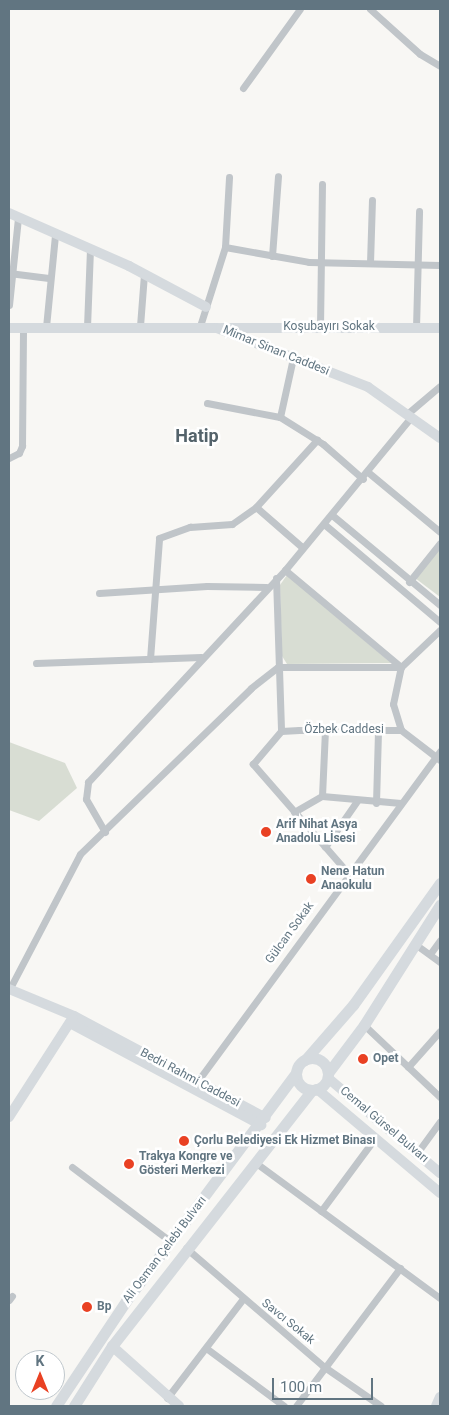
<!DOCTYPE html>
<html>
<head>
<meta charset="utf-8">
<style>
	body { margin:0 }
	#map { position:relative; width:449px; height:1415px; overflow:hidden; background:#f8f7f4; font-family:Roboto,sans-serif }
	div>[style] { position:absolute }
	.green>* { inset:0; background:#d8ddd3 }
	.street>* { height:7px; margin:-3.5px; padding:0 3.5px; transform-origin:3.5px; border-radius:3.5px; background:#c0c5c9 }
	.secondary>* { height:10px; margin:-5px; padding:0 5px; transform-origin:5px; border-radius:5px; background:#d5dade }
	.primary>* { height:11px; margin:-5.5px; padding:0 5.5px; transform-origin:5.5px; border-radius:5.5px; background:#d5dade }
	.primary>.ring { margin:-5.5px; padding:0; box-sizing:content-box; background:none; border:11px solid #d5dade; border-radius:50% }
	.dots>* { width:14px; height:14px; translate:-50% -50%; box-sizing:border-box; border:2px solid #fff; border-radius:50% }
	span { translate:-50% -50%; white-space:nowrap; text-align:center; line-height:1.15; -webkit-text-stroke:5px #fff; paint-order:stroke }
	.street-label { font-size:12px; color:#617581 }
	.poi-label { font-size:12px; color:#617581; font-weight:700 }
	.left { translate:0 -50%; text-align:left }
	.district-label { font-size:18px; color:#54636b; font-weight:700 }
	.frame { position:absolute; inset:0; border:10px solid #617581; pointer-events:none }
	.north { position:absolute; left:15px; top:1350px; width:50px; height:50px; box-sizing:border-box; background:#fff; border:1px solid #c0c8cd; border-radius:50%; rotate:0deg; font-size:14px; font-weight:700; line-height:20px; text-align:center; color:#617581 }
	.north::after { content:''; display:block; margin:auto; width:18px; height:22px; background:#e94123; clip-path:polygon(50% 0,100% 100%,50% 72%,0 100%) }
	.scale { position:absolute; left:272px; top:1378px; width:101px; height:22px; box-sizing:border-box; border:2px solid #617581; border-top:0; padding-left:6px; font-size:15px; line-height:18px; white-space:nowrap; color:#617581; -webkit-text-stroke:4px #fff; paint-order:stroke }
</style>
</head>
<body>
<div id="map">
	<div class="green">
		<div style="clip-path:polygon(440px 546px,440px 597px,415px 578px)"></div>
		<div style="clip-path:polygon(287px 575px,391px 663px,287px 664px,282px 656px,280px 585px)"></div>
		<div style="clip-path:polygon(9px 742px,65px 763px,77px 788px,39px 821px,9px 810px)"></div>
	</div>
	<div class="street">
		<div style="left:370px;top:9px;width:67px;rotate:42deg"></div>
		<div style="left:420px;top:54px;width:23px;rotate:31deg"></div>
		<div style="left:243px;top:88px;width:97px;rotate:-54.2deg"></div>
		<div style="left:225px;top:247px;width:85px;rotate:10.1deg"></div>
		<div style="left:309px;top:262px;width:131px;rotate:1.3deg"></div>
		<div style="left:272px;top:256px;width:80px;rotate:-85.7deg"></div>
		<div style="left:370px;top:263px;width:63px;rotate:-88.2deg"></div>
		<div style="left:9px;top:273px;width:40px;rotate:7.1deg"></div>
		<div style="left:9px;top:305px;width:87px;rotate:-84.1deg"></div>
		<div style="left:140px;top:326px;width:52px;rotate:-85.6deg"></div>
		<div style="left:200px;top:326px;width:83px;rotate:-72.4deg"></div>
		<div style="left:225px;top:247px;width:70px;rotate:-86.7deg"></div>
		<div style="left:46px;top:327px;width:92px;rotate:-84.4deg"></div>
		<div style="left:87px;top:327px;width:77px;rotate:-87.8deg"></div>
		<div style="left:320px;top:327px;width:143px;rotate:-89.2deg"></div>
		<div style="left:416px;top:328px;width:117px;rotate:-88.5deg"></div>
		<div style="left:207px;top:403px;width:74px;rotate:10.9deg"></div>
		<div style="left:280px;top:417px;width:51px;rotate:32.1deg"></div>
		<div style="left:323px;top:444px;width:53px;rotate:41.2deg"></div>
		<div style="left:407px;top:414px;width:43px;rotate:-40.3deg"></div>
		<div style="left:280px;top:417px;width:60px;rotate:-77.6deg"></div>
		<div style="left:9px;top:458px;width:11px;rotate:-27deg"></div>
		<div style="left:19px;top:453px;width:8px;rotate:-67deg"></div>
		<div style="left:22px;top:446px;width:118px;rotate:-89.5deg"></div>
		<div style="left:369px;top:473px;width:92px;rotate:39.7deg"></div>
		<div style="left:256px;top:507px;width:62px;rotate:41.1deg"></div>
		<div style="left:332px;top:515px;width:141px;rotate:39.8deg"></div>
		<div style="left:324px;top:524px;width:152px;rotate:40.2deg"></div>
		<div style="left:285px;top:570px;width:151px;rotate:39.9deg"></div>
		<div style="left:276px;top:578px;width:153px;rotate:88.1deg"></div>
		<div style="left:409px;top:582px;width:50px;rotate:-51.5deg"></div>
		<div style="left:99px;top:593px;width:108px;rotate:-3.7deg"></div>
		<div style="left:207px;top:586px;width:59px;rotate:1deg"></div>
		<div style="left:150px;top:659px;width:121px;rotate:-85.7deg"></div>
		<div style="left:159px;top:538px;width:33px;rotate:-20deg"></div>
		<div style="left:190px;top:527px;width:42px;rotate:-4.1deg"></div>
		<div style="left:232px;top:524px;width:29px;rotate:-35deg"></div>
		<div style="left:256px;top:507px;width:91px;rotate:-47.7deg"></div>
		<div style="left:36px;top:663px;width:165px;rotate:-2.1deg"></div>
		<div style="left:401px;top:730px;width:27px;rotate:-107deg"></div>
		<div style="left:393px;top:704px;width:38px;rotate:-78deg"></div>
		<div style="left:401px;top:667px;width:54px;rotate:-43.5deg"></div>
		<div style="left:322px;top:796px;width:79px;rotate:5.1deg"></div>
		<div style="left:376px;top:803px;width:73px;rotate:-88.4deg"></div>
		<div style="left:294px;top:812px;width:32px;rotate:-30deg"></div>
		<div style="left:322px;top:796px;width:66px;rotate:-87.4deg"></div>
		<div style="left:105px;top:832px;width:38px;rotate:-120deg"></div>
		<div style="left:86px;top:799px;width:17px;rotate:-83deg"></div>
		<div style="left:88px;top:782px;width:289px;rotate:-47.1deg"></div>
		<div style="left:285px;top:570px;width:198px;rotate:-50.5deg"></div>
		<div style="left:325px;top:847px;width:56px;rotate:-55.2deg"></div>
		<div style="left:348px;top:873px;width:145px;rotate:-131.1deg"></div>
		<div style="left:253px;top:764px;width:43px;rotate:-49.7deg"></div>
		<div style="left:281px;top:731px;width:18px;rotate:-3deg"></div>
		<div style="left:299px;top:730px;width:102px"></div>
		<div style="left:401px;top:730px;width:49px;rotate:37.6deg"></div>
		<div style="left:415px;top:944px;width:31px;rotate:36deg"></div>
		<div style="left:430px;top:954px;width:17px;rotate:-54deg"></div>
		<div style="left:9px;top:990px;width:153px;rotate:-62.4deg"></div>
		<div style="left:80px;top:854px;width:238px;rotate:-44.1deg"></div>
		<div style="left:251px;top:688px;width:34px;rotate:-38deg"></div>
		<div style="left:278px;top:667px;width:123px"></div>
		<div style="left:364px;top:1025px;width:105px;rotate:43.5deg"></div>
		<div style="left:408px;top:1067px;width:48px;rotate:-48.4deg"></div>
		<div style="left:197px;top:1082px;width:411px;rotate:-53.7deg"></div>
		<div style="left:417px;top:1153px;width:39px;rotate:-54deg"></div>
		<div style="left:256px;top:1163px;width:228px;rotate:36.3deg"></div>
		<div style="left:72px;top:1167px;width:124px;rotate:37.1deg"></div>
		<div style="left:321px;top:1211px;width:91px;rotate:-53.5deg"></div>
		<div style="left:186px;top:1248px;width:181px;rotate:40.7deg"></div>
		<div style="left:323px;top:1366px;width:70px;rotate:34.6deg"></div>
		<div style="left:9px;top:1300px;width:5px;rotate:-53deg"></div>
		<div style="left:206px;top:1348px;width:97px;rotate:36.6deg"></div>
		<div style="left:167px;top:1398px;width:123px;rotate:-52.6deg"></div>
		<div style="left:296px;top:1406px;width:173px;rotate:-53deg"></div>
	</div>
	<div class="secondary">
		<div style="left:9px;top:213px;width:131px;rotate:23.8deg"></div>
		<div style="left:129px;top:266px;width:87px;rotate:28deg"></div>
		<div style="left:9px;top:328px;width:208px"></div>
		<div style="left:217px;top:328px;width:162px;rotate:21.3deg"></div>
		<div style="left:368px;top:387px;width:88px;rotate:35.3deg"></div>
		<div style="left:221px;top:328px;width:219px"></div>
		<div style="left:9px;top:989px;width:70px;rotate:22.6deg"></div>
		<div style="left:74px;top:1016px;width:217px;rotate:28deg"></div>
		<div style="left:70px;top:1023px;width:217px;rotate:28.1deg"></div>
		<div style="left:328px;top:1078px;width:147px;rotate:40.3deg"></div>
		<div style="left:317px;top:1089px;width:161px;rotate:40.2deg"></div>
		<div style="left:9px;top:1117px;width:117px;rotate:-57.3deg"></div>
		<div style="left:112px;top:1346px;width:90px;rotate:41.8deg"></div>
		<div style="left:436px;top:1406px;width:10px;rotate:-66deg"></div>
	</div>
	<div class="primary">
		<div class="ring" style="left:296px;top:1058px;width:21px;height:21px"></div>
		<div style="left:305px;top:1060px;width:73px;rotate:-48.9deg"></div>
		<div style="left:353px;top:1005px;width:150px;rotate:-54.5deg"></div>
		<div style="left:328px;top:1073px;width:60px;rotate:-53.1deg"></div>
		<div style="left:364px;top:1025px;width:142px;rotate:-57.7deg"></div>
		<div style="left:56px;top:1406px;width:126px;rotate:-56.3deg"></div>
		<div style="left:126px;top:1301px;width:284px;rotate:-53.3deg"></div>
		<div style="left:74px;top:1406px;width:71px;rotate:-57.7deg"></div>
		<div style="left:112px;top:1346px;width:325px;rotate:-52deg"></div>
	</div>
	<div class="dots">
		<div style="left:266px;top:832px;background:#e94123"></div>
		<div style="left:311px;top:879px;background:#e94123"></div>
		<div style="left:363px;top:1059px;background:#e94123"></div>
		<div style="left:184px;top:1141px;background:#e94123"></div>
		<div style="left:129px;top:1164px;background:#e94123"></div>
		<div style="left:87px;top:1307px;background:#e94123"></div>
	</div>
	<div class="street-label">
		<span style="left:329px;top:327px">Koşubayırı Sokak</span>
		<span style="left:276px;top:351px;rotate:22deg">Mimar Sinan Caddesi</span>
		<span style="left:344px;top:730px">Özbek Caddesi</span>
		<span style="left:290px;top:933px;rotate:-54deg">Gülcan Sokak</span>
		<span style="left:190px;top:1078px;rotate:28deg">Bedri Rahmi Caddesi</span>
		<span style="left:384px;top:1125px;rotate:40deg">Cemal Gürsel Bulvarı</span>
		<span style="left:165px;top:1250px;rotate:-53deg">Ali Osman Çelebi Bulvarı</span>
		<span style="left:288px;top:1322px;rotate:39deg">Savcı Sokak</span>
	</div>
	<div class="poi-label">
		<span class="left" style="left:276px;top:832px">Arif Nihat Asya<br>Anadolu Lİsesi</span>
		<span class="left" style="left:321px;top:879px">Nene Hatun<br>Anaokulu</span>
		<span class="left" style="left:373px;top:1059px">Opet</span>
		<span class="left" style="left:194px;top:1141px">Çorlu Belediyesi Ek Hizmet Binası</span>
		<span class="left" style="left:139px;top:1164px">Trakya Kongre ve<br>Gösteri Merkezi</span>
		<span class="left" style="left:97px;top:1307px">Bp</span>
	</div>
	<div class="district-label">
		<span style="left:197px;top:436px">Hatip</span>
	</div>
	<div class="frame"></div>
	<div class="north">K</div>
	<div class="scale">100 m</div>
</div>
</body>
</html>
